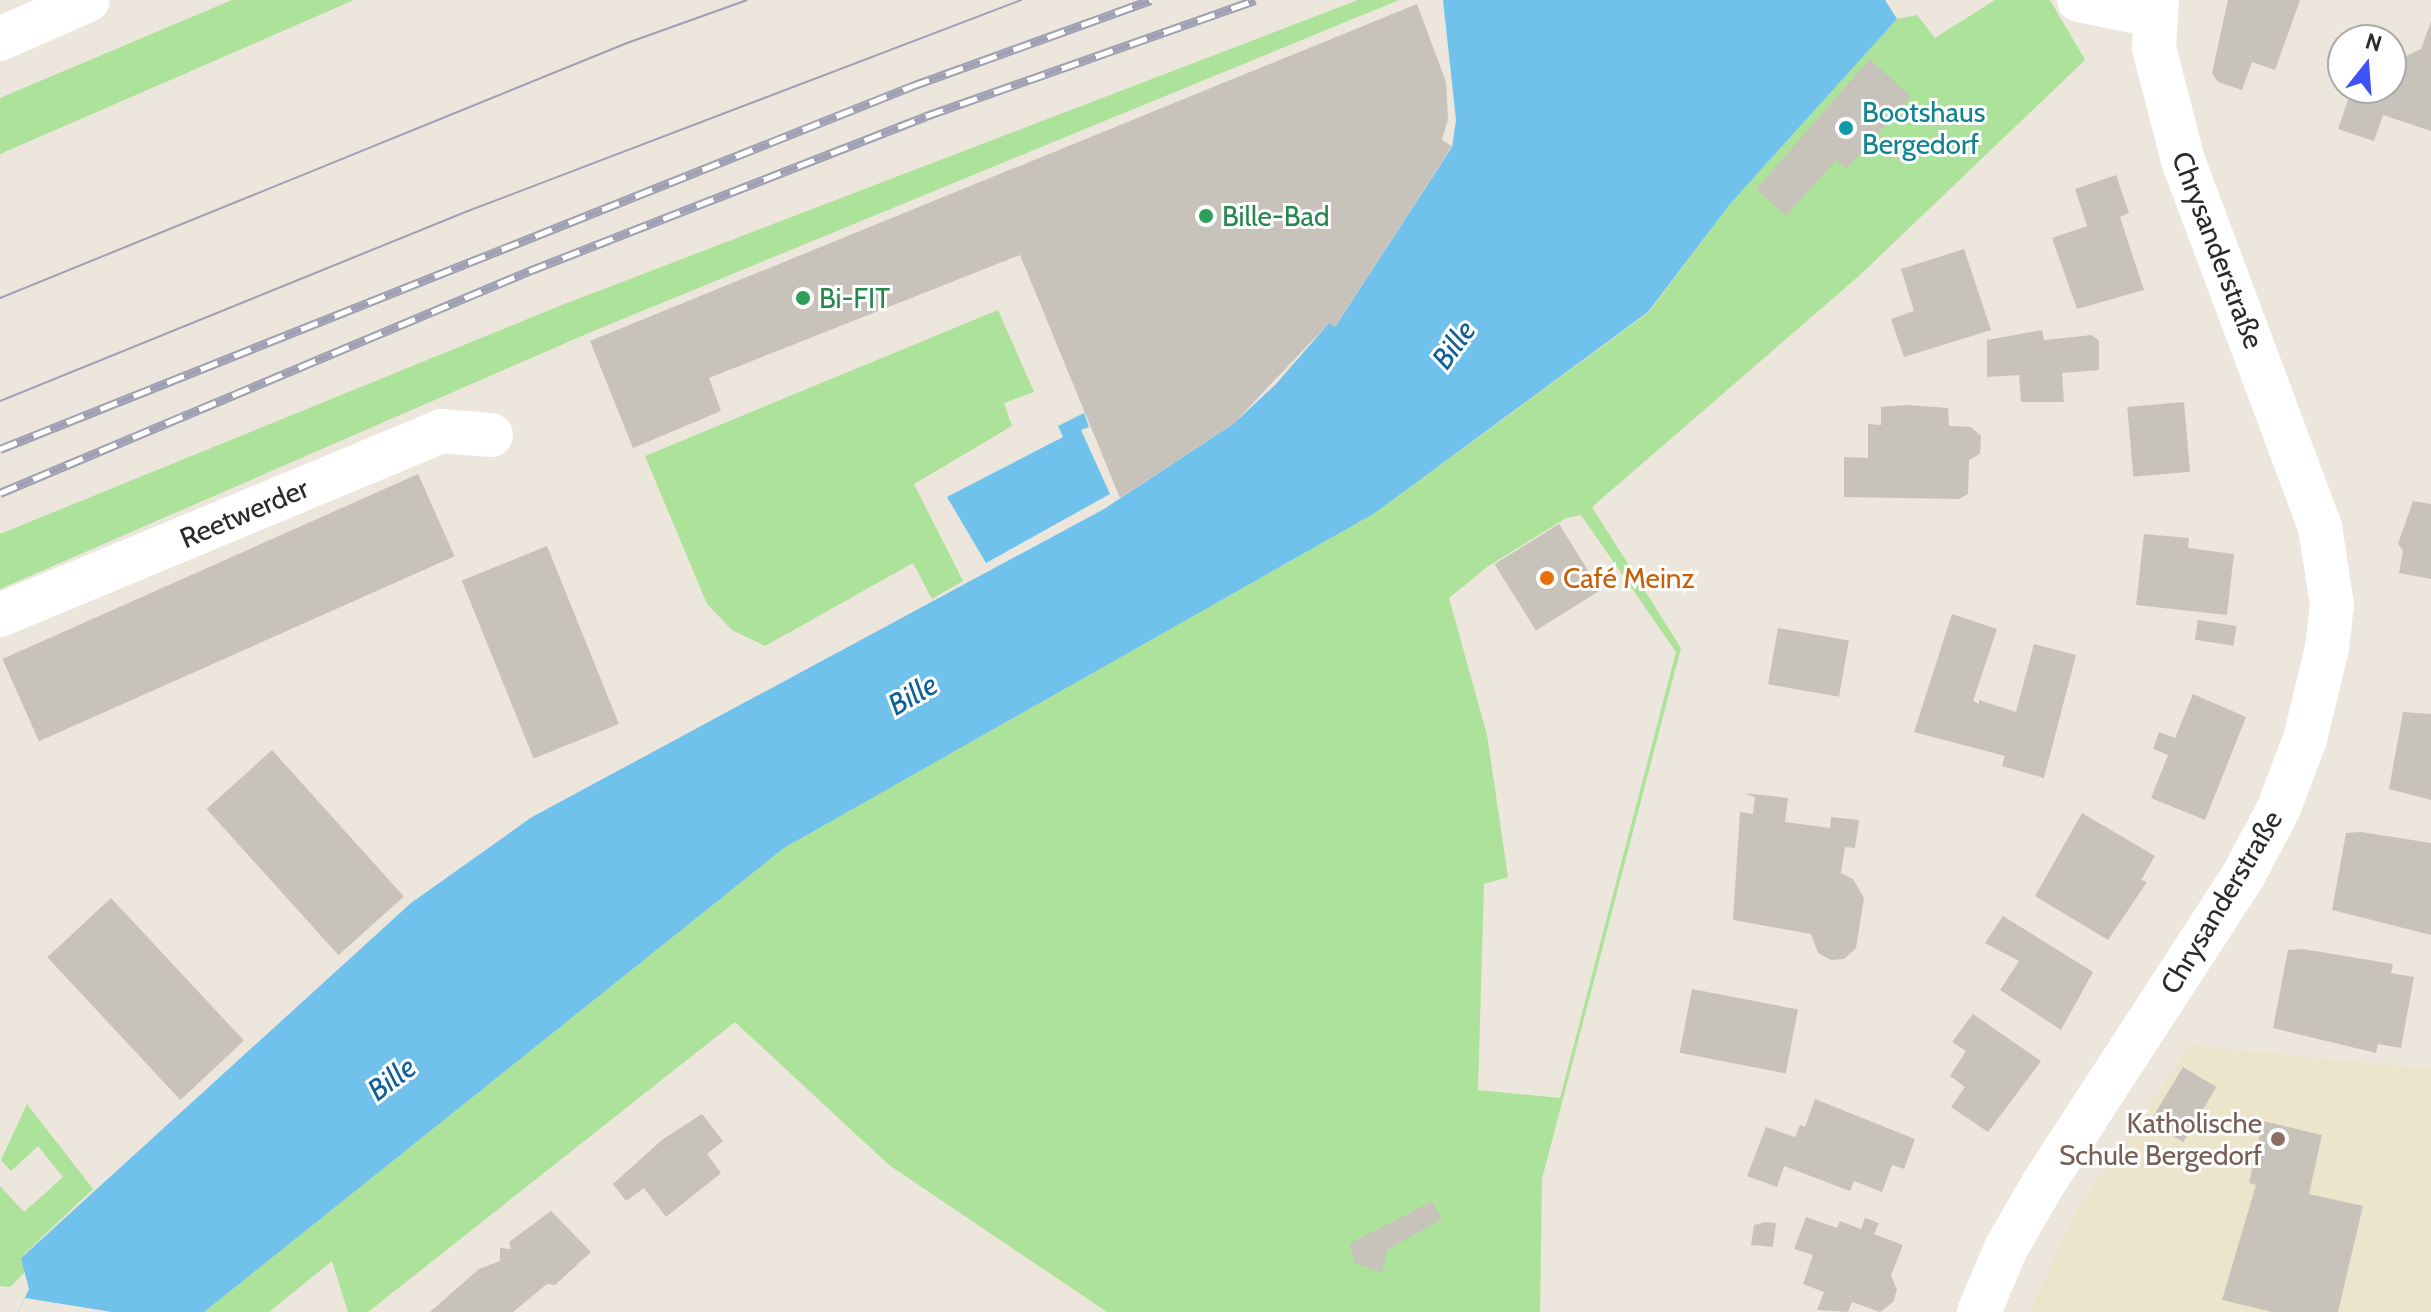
<!DOCTYPE html>
<html>
<head>
<meta charset="utf-8">
<style>
	body { margin:0 }
	#map { position:relative; width:2431px; height:1312px; overflow:hidden; background:#ece6dc; font-family:Cabin,sans-serif }
	div>[style] { position:absolute }
	.education>* { inset:0; background:#ede5cb }
	.green>* { inset:0; background:#ace299 }
	.water>* { inset:0; background:#70c2ec }
	.pier>* { inset:0; background:#ece6dc }
	.building>* { inset:0; background:#c7c3bb; transform-origin:0 0 }
	.minor>* { height:44px; margin:-22px; padding:0 22px; transform-origin:22px; border-radius:22px; background:#fff }
	.tram>* { height:2px; margin:-1px; padding:0 1px; transform-origin:1px; border-radius:1px; background:#9fa0b4 }
	.rail>* { height:9px; margin-top:-4.5px; transform-origin:0; background:repeating-linear-gradient(90deg,#fff 0 18px,#9fa0b4 0 36px); box-sizing:border-box; border-block:2px solid #9fa0b4 }
	.dots>* { width:22px; height:22px; translate:-50% -50%; box-sizing:border-box; border:4px solid #fff; border-radius:50% }
	span { translate:-50% -50%; white-space:nowrap; text-align:center; line-height:1.15; -webkit-text-stroke:6px #fff; paint-order:stroke }
	.culture-label { font-size:28px; color:#0d838f }
	.left { translate:0 -50%; text-align:left }
	.leisure-label { font-size:28px; color:#27864d }
	.street-label { font-size:28px; color:#2a2a2a }
	.food-label { font-size:28px; color:#c56008 }
	.education-label { font-size:28px; color:#785e54 }
	.right { translate:-100% -50%; text-align:right }
	.water-label { font-size:30px; color:#0f5f98; font-style:italic }
	.north { position:absolute; left:2327px; top:24px; width:80px; height:80px; box-sizing:border-box; background:#fff; border:2px solid #aaa; border-radius:50%; rotate:17deg; font-size:22px; font-weight:700; line-height:32px; text-align:center; color:#2a2a2a }
	.north::after { content:''; display:block; margin:auto; width:28px; height:36px; background:#3e52f7; clip-path:polygon(50% 0,100% 100%,50% 72%,0 100%) }
</style>
</head>
<body>
<div id="map">
	<div class="education">
		<div style="clip-path:polygon(2190px 1045px,2431px 1069px,2431px 1312px,2029px 1312px,2077px 1210px)"></div>
	</div>
	<div class="green">
		<div style="clip-path:polygon(232px 0,354px 0,0 154px,0 98px)"></div>
		<div style="clip-path:polygon(1358px 0,1399px 0,591px 332px,0 589px,0 534px,562px 305px)"></div>
		<div style="clip-path:polygon(evenodd,1995px 0,2050px 0,2085px 60px,1861px 274px,1592px 507px,1681px 648px,1542px 1179px,1540px 1312px,1107px 1312px,889px 1165px,735px 1022px,368px 1312px,348px 1312px,332px 1261px,269px 1312px,204px 1312px,784px 848px,1375px 513px,1648px 313px,1730px 204px,1897px 19px,1917px 15px,1935px 38px,1995px 0,1581px 515px,1676px 652px,1560px 1098px,1478px 1090px,1484px 884px,1508px 877px,1487px 735px,1449px 598px,1487px 567px,1566px 518px,1581px 515px)"></div>
		<div style="clip-path:polygon(998px 310px,1034px 392px,1004px 403px,1012px 426px,914px 484px,963px 581px,932px 599px,913px 563px,765px 646px,732px 630px,707px 604px,645px 456px)"></div>
		<div style="clip-path:polygon(27px 1104px,93px 1189px,21px 1257px,26px 1271px,10px 1287px,0 1286px,0 1186px,24px 1212px,63px 1177px,38px 1146px,11px 1171px,1px 1160px)"></div>
	</div>
	<div class="water">
		<div style="clip-path:polygon(1443px 0,1885px 0,1897px 19px,1730px 204px,1648px 312px,1375px 513px,784px 848px,204px 1312px,18px 1312px,29px 1289px,21px 1258px,411px 903px,532px 817px,1104px 509px,1233px 424px,1276px 384px,1329px 323px,1335px 327px,1452px 147px,1456px 120px)"></div>
		<div style="clip-path:polygon(1084px 413px,1089px 427px,1081px 430px,1110px 494px,986px 563px,947px 497px,1063px 437px,1058px 426px)"></div>
	</div>
	<div class="pier">
		<div style="clip-path:polygon(25px 1298px,112px 1312px,18px 1312px)"></div>
	</div>
	<div class="building">
		<div style="clip-path:polygon(2228px 0,2300px 0,2275px 70px,2252px 62px,2242px 90px,2218px 82px,2212px 73px)"></div>
		<div style="clip-path:polygon(1417px 4px,1446px 82px,1448px 119px,1442px 140px,1452px 146px,1335px 327px,1329px 323px,1233px 424px,1120px 498px,1020px 255px,709px 378px,721px 411px,633px 448px,590px 341px)"></div>
		<div style="clip-path:polygon(2431px 21px,2431px 131px,2383px 115px,2374px 141px,2338px 129px,2352px 88px,2391px 88px,2391px 54px,2402px 58px,2421px 49px)"></div>
		<div style="clip-path:polygon(1870px 59px,1911px 97px,1846px 169px,1836px 160px,1786px 216px,1756px 189px)"></div>
		<div style="clip-path:polygon(2116px 175px,2129px 213px,2120px 217px,2144px 290px,2077px 309px,2052px 238px,2087px 226px,2075px 189px)"></div>
		<div style="clip-path:polygon(1964px 249px,1991px 330px,1904px 357px,1891px 319px,1914px 311px,1901px 269px)"></div>
		<div style="clip-path:polygon(2042px 330px,2044px 340px,2092px 335px,2099px 341px,2099px 370px,2062px 373px,2064px 402px,2021px 402px,2019px 375px,1987px 377px,1987px 340px)"></div>
		<div style="left:2184px;top:402px;width:70px;height:57px;rotate:85deg"></div>
		<div style="clip-path:polygon(1907px 405px,1948px 408px,1949px 426px,1971px 427px,1981px 436px,1980px 454px,1969px 460px,1968px 494px,1959px 499px,1844px 497px,1844px 457px,1868px 458px,1868px 424px,1881px 425px,1881px 407px)"></div>
		<div style="left:418px;top:474px;width:90px;height:455px;rotate:66deg"></div>
		<div style="clip-path:polygon(2413px 501px,2431px 504px,2431px 579px,2399px 573px,2403px 551px,2398px 544px)"></div>
		<div style="left:1559px;top:524px;width:78px;height:76px;rotate:58deg"></div>
		<div style="clip-path:polygon(2144px 534px,2189px 538px,2188px 548px,2234px 554px,2227px 615px,2136px 605px)"></div>
		<div style="left:547px;top:546px;width:192px;height:92px;rotate:68deg"></div>
		<div style="clip-path:polygon(1952px 614px,1997px 629px,1973px 701px,1979px 704px,1979px 700px,2016px 712px,2034px 644px,2076px 655px,2044px 778px,2002px 766px,2005px 756px,1914px 732px)"></div>
		<div style="left:2198px;top:620px;width:39px;height:20px;rotate:9deg"></div>
		<div style="left:1778px;top:628px;width:72px;height:57px;rotate:10deg"></div>
		<div style="clip-path:polygon(2193px 694px,2246px 717px,2205px 820px,2151px 798px,2168px 755px,2153px 749px,2159px 732px,2175px 738px)"></div>
		<div style="clip-path:polygon(2403px 712px,2431px 714px,2431px 800px,2389px 789px)"></div>
		<div style="left:272px;top:750px;width:197px;height:88px;rotate:48deg"></div>
		<div style="clip-path:polygon(1743px 793px,1788px 798px,1785px 822px,1830px 828px,1831px 817px,1859px 820px,1855px 848px,1845px 847px,1841px 873px,1853px 879px,1864px 898px,1856px 948px,1844px 959px,1831px 960px,1818px 953px,1811px 934px,1733px 920px,1740px 812px,1753px 814px,1755px 797px)"></div>
		<div style="clip-path:polygon(2082px 813px,2155px 856px,2141px 880px,2147px 882px,2108px 940px,2035px 896px)"></div>
		<div style="clip-path:polygon(2361px 832px,2431px 843px,2431px 935px,2332px 910px,2346px 833px)"></div>
		<div style="left:111px;top:898px;width:195px;height:87px;rotate:47deg"></div>
		<div style="clip-path:polygon(2003px 916px,2093px 972px,2061px 1030px,2000px 990px,2019px 961px,1985px 943px)"></div>
		<div style="clip-path:polygon(2303px 949px,2393px 964px,2391px 973px,2414px 977px,2401px 1048px,2378px 1044px,2376px 1053px,2273px 1028px,2288px 950px)"></div>
		<div style="left:1692px;top:989px;width:108px;height:65px;rotate:11deg"></div>
		<div style="clip-path:polygon(1973px 1014px,2041px 1061px,1988px 1132px,1951px 1107px,1965px 1087px,1950px 1076px,1966px 1051px,1952px 1042px)"></div>
		<div style="left:2183px;top:1067px;width:39px;height:64px;rotate:31deg"></div>
		<div style="clip-path:polygon(1815px 1099px,1915px 1139px,1904px 1169px,1892px 1165px,1882px 1192px,1854px 1181px,1850px 1191px,1784px 1166px,1777px 1187px,1747px 1176px,1766px 1127px,1795px 1137px,1800px 1125px,1805px 1127px)"></div>
		<div style="clip-path:polygon(702px 1114px,723px 1141px,707px 1154px,721px 1173px,666px 1217px,644px 1188px,626px 1201px,613px 1184px,663px 1139px)"></div>
		<div style="clip-path:polygon(2263px 1121px,2322px 1135px,2309px 1194px,2363px 1206px,2338px 1312px,2272px 1312px,2222px 1300px,2256px 1185px,2249px 1183px)"></div>
		<div style="clip-path:polygon(1432px 1201px,1442px 1219px,1387px 1250px,1382px 1273px,1355px 1263px,1349px 1244px)"></div>
		<div style="clip-path:polygon(551px 1211px,591px 1252px,555px 1285px,547px 1284px,513px 1312px,430px 1312px,479px 1269px,500px 1261px,500px 1248px,511px 1249px,509px 1242px)"></div>
		<div style="clip-path:polygon(1806px 1217px,1837px 1228px,1840px 1221px,1861px 1229px,1865px 1218px,1879px 1223px,1874px 1234px,1903px 1245px,1891px 1275px,1897px 1290px,1893px 1302px,1880px 1312px,1852px 1302px,1848px 1312px,1817px 1310px,1824px 1292px,1803px 1284px,1813px 1255px,1794px 1249px)"></div>
		<div style="clip-path:polygon(1765px 1222px,1776px 1223px,1773px 1247px,1751px 1245px,1754px 1225px)"></div>
	</div>
	<div class="minor">
		<div style="left:2079px;top:0;width:76px;rotate:11.5deg"></div>
		<div style="left:0;top:39px;width:96px;rotate:-23.9deg"></div>
		<div style="left:0;top:615px;width:478px;rotate:-22.6deg"></div>
		<div style="left:441px;top:431px;width:50px;rotate:4.6deg"></div>
		<div style="left:1979px;top:1312px;width:69px;rotate:-67.1deg"></div>
		<div style="left:2006px;top:1248px;width:74px;rotate:-60deg"></div>
		<div style="left:2043px;top:1184px;width:369px;rotate:-57deg"></div>
		<div style="left:2244px;top:874px;width:72px;rotate:-62deg"></div>
		<div style="left:2278px;top:810px;width:76px;rotate:-69.2deg"></div>
		<div style="left:2305px;top:739px;width:94px;rotate:-76.4deg"></div>
		<div style="left:2327px;top:648px;width:43px;rotate:-83.4deg"></div>
		<div style="left:2332px;top:605px;width:79px;rotate:-98.7deg"></div>
		<div style="left:2320px;top:527px;width:388px;rotate:-110.5deg"></div>
		<div style="left:2184px;top:164px;width:120px;rotate:-104.5deg"></div>
		<div style="left:2154px;top:48px;width:48px;rotate:-86.4deg"></div>
	</div>
	<div class="tram">
		<div style="left:0;top:298px;width:677px;rotate:-22.13deg"></div>
		<div style="left:627px;top:43px;width:127px;rotate:-19.7deg"></div>
		<div style="left:0;top:401px;width:505px;rotate:-22.1deg"></div>
		<div style="left:468px;top:211px;width:592px;rotate:-20.88deg"></div>
	</div>
	<div class="rail">
		<div style="left:0;top:449px;width:982px;rotate:-21.7deg"></div>
		<div style="left:912px;top:86px;width:254px;rotate:-19.8deg"></div>
		<div style="left:0;top:493px;width:574px;rotate:-22.77deg"></div>
		<div style="left:529px;top:271px;width:426px;rotate:-21.3deg"></div>
		<div style="left:926px;top:116px;width:349px;rotate:-19.4deg"></div>
	</div>
	<div class="dots">
		<div style="left:1846px;top:128px;background:#0f9aa8"></div>
		<div style="left:1206px;top:216px;background:#2e9e5b"></div>
		<div style="left:803px;top:298px;background:#2e9e5b"></div>
		<div style="left:1547px;top:578px;background:#e8710a"></div>
		<div style="left:2278px;top:1139px;background:#8d6e63"></div>
	</div>
	<div class="culture-label">
		<span class="left" style="left:1862px;top:128px">Bootshaus<br>Bergedorf</span>
	</div>
	<div class="leisure-label">
		<span class="left" style="left:1222px;top:216px">Bille-Bad</span>
		<span class="left" style="left:819px;top:298px">Bi-FIT</span>
	</div>
	<div class="street-label">
		<span style="left:2218px;top:250px;rotate:69deg">Chrysanderstraße</span>
		<span style="left:244px;top:513px;rotate:-23deg">Reetwerder</span>
		<span style="left:2221px;top:902px;rotate:-59deg">Chrysanderstraße</span>
	</div>
	<div class="food-label">
		<span class="left" style="left:1563px;top:578px">Café Meinz</span>
	</div>
	<div class="education-label">
		<span class="right" style="left:2262px;top:1139px">Katholische<br>Schule Bergedorf</span>
	</div>
	<div class="water-label">
		<span style="left:1454px;top:345px;rotate:-54deg">Bille</span>
		<span style="left:913px;top:695px;rotate:-30deg">Bille</span>
		<span style="left:392px;top:1079px;rotate:-37deg">Bille</span>
	</div>
	<div class="north">N</div>
</div>
</body>
</html>
